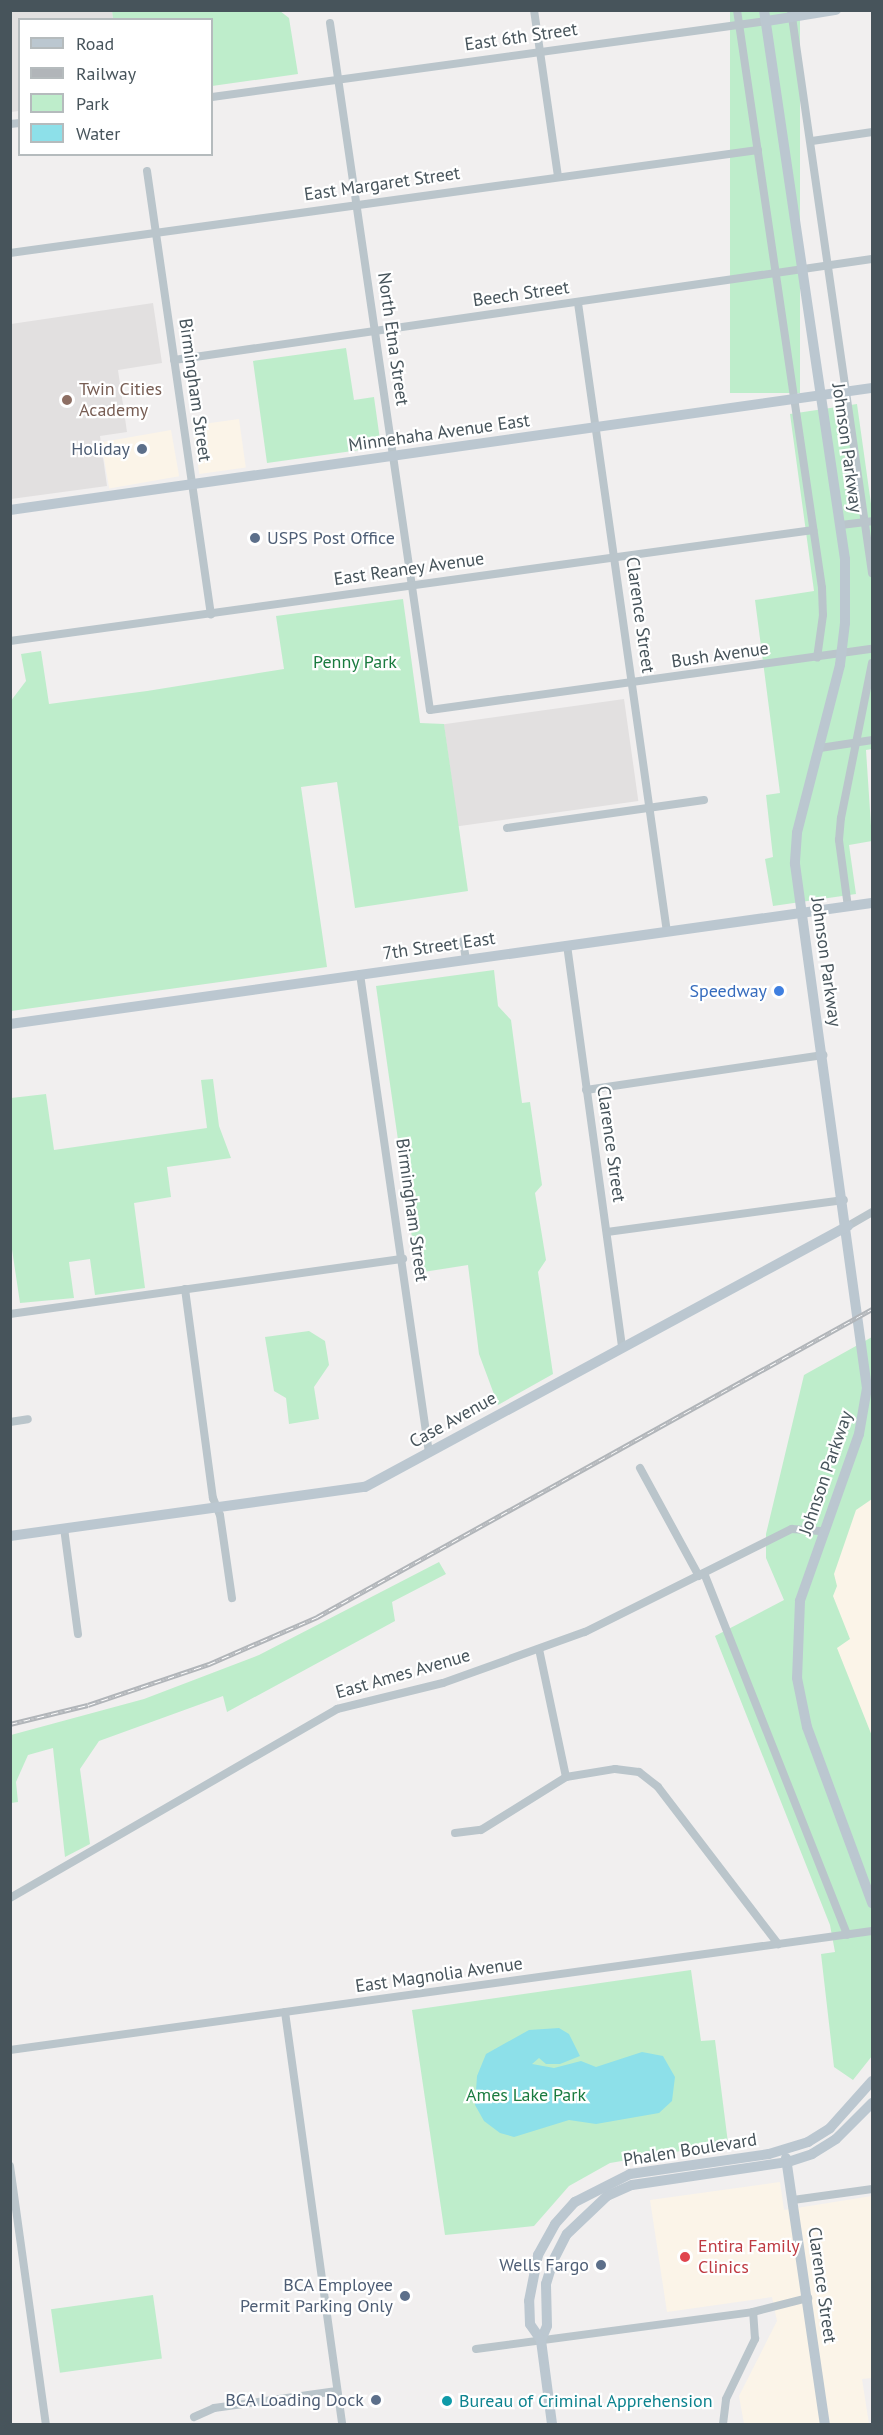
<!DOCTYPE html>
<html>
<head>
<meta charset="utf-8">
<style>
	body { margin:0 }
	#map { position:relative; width:883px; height:2435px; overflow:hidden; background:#f1efef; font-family:"PT Sans",sans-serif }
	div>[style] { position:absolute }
	.commercial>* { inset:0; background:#fbf4e8; transform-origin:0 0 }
	.education>* { inset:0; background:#e2e0e0; transform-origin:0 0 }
	.green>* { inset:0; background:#beedcb; transform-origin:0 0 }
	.water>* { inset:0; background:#8de0e9 }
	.street>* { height:8px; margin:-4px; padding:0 4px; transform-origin:4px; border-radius:4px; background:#bac5cb }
	.secondary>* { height:10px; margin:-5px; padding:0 5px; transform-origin:5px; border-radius:5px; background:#bbc7d0 }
	.rail>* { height:4.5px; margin-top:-2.25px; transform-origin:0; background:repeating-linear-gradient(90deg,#fff 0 7px,#b1b5b9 0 14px); box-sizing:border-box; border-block:2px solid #b1b5b9 }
	.dots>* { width:16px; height:16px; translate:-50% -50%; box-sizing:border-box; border:3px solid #fff; border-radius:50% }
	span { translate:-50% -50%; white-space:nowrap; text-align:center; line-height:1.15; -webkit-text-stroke:4.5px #fff; paint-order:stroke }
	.street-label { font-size:18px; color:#47545b }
	.education-label { font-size:18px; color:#785e54 }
	.left { translate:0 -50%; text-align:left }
	.service-label { font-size:18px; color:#4e5e75 }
	.right { translate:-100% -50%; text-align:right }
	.park-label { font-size:18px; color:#1a7b3f }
	.shop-label { font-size:18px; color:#366cbe }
	.health-label { font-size:18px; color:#be3a42 }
	.culture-label { font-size:18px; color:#0d838f }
	.frame { position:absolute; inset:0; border:12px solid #47545b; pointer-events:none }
	.legend { position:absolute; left:18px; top:18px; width:195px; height:138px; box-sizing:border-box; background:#fff; border:2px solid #b5bbbd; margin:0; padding:8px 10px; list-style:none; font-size:18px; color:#47545b }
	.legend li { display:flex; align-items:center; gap:12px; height:30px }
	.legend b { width:30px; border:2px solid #b5bbbd }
</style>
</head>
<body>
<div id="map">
	<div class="commercial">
		<div style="left:239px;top:419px;width:49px;height:47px;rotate:82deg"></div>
		<div style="left:171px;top:430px;width:47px;height:71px;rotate:80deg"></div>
		<div style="clip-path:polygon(872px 1499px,872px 1872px,809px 1694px,841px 1516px)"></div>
		<div style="clip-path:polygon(780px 2182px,784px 2210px,872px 2196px,872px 2378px,862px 2379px,869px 2424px,744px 2424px,739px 2396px,777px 2321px,772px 2297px,667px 2312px,650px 2200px)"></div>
	</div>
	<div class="education">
		<div style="clip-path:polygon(10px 11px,112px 11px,113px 19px,20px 20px,19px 111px,11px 112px)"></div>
		<div style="clip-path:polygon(153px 303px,162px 363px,118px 370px,127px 432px,100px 436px,107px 486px,11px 499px,11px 324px)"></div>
		<div style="left:624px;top:699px;width:103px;height:182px;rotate:82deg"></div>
	</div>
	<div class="green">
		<div style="clip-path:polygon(112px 11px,280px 11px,289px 18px,298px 74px,212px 86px,212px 20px,113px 19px)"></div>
		<div style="left:730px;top:11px;width:70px;height:382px"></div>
		<div style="clip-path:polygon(346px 348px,354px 400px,374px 397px,381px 447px,267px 463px,253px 361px)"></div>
		<div style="clip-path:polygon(857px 404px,872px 511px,872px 749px,866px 750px,872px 841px,849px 845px,856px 894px,773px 906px,765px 859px,773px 857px,766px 795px,780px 793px,755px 600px,814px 591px,790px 414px)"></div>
		<div style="clip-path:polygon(403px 599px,420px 723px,444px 724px,468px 891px,355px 908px,337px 782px,301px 787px,327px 967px,11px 1011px,10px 702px,26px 681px,21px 654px,41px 651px,49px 704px,147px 691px,284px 669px,276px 616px)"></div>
		<div style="clip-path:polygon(494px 970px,498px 1006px,511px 1020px,522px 1103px,530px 1102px,542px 1185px,535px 1193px,546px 1260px,538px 1272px,553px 1374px,498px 1405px,479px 1354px,468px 1265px,417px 1273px,376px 986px)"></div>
		<div style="clip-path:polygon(213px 1079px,219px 1126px,231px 1158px,167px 1167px,171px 1197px,134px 1203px,145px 1288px,95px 1295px,90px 1259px,69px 1262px,74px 1298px,20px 1303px,10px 1236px,11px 1098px,46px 1094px,54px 1150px,207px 1128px,201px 1080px)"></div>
		<div style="clip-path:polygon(309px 1331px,325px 1341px,329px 1365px,314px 1387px,319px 1419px,289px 1424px,286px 1398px,274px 1391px,265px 1337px)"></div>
		<div style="clip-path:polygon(872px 1337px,872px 1499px,856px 1510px,834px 1574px,837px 1586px,833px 1596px,850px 1639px,837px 1648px,872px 1736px,872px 2056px,853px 2080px,834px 2067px,821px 1954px,835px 1952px,830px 1925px,715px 1636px,784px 1600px,766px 1558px,766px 1534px,804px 1375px)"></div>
		<div style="clip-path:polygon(439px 1562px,446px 1574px,392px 1602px,395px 1621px,227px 1712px,223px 1696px,99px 1741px,80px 1769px,90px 1844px,65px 1857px,53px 1748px,28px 1755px,16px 1782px,18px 1802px,11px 1803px,11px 1735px,144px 1699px,259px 1655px)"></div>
		<div style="clip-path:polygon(691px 1970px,701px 2041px,715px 2040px,728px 2143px,610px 2163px,569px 2186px,534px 2226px,445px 2235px,412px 2010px)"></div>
		<div style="left:153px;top:2295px;width:64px;height:103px;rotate:82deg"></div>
	</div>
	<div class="water">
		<div style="clip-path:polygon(559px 2028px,569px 2034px,580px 2056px,560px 2064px,546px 2064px,539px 2058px,532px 2064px,554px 2068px,581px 2061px,596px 2067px,642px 2052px,663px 2056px,675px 2077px,672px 2101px,659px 2113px,596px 2124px,569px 2120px,514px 2137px,500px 2133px,484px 2121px,475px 2105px,477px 2076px,486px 2054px,529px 2030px)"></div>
	</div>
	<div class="street">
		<div style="left:534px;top:10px;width:168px;rotate:81.8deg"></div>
		<div style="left:737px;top:10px;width:584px;rotate:81.63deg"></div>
		<div style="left:822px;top:588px;width:27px;rotate:88deg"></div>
		<div style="left:823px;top:615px;width:43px;rotate:97.9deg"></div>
		<div style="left:791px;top:10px;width:569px;rotate:81.81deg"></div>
		<div style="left:330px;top:23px;width:694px;rotate:81.72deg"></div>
		<div style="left:430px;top:710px;width:446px;rotate:-7.9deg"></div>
		<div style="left:212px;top:97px;width:560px;rotate:-7.8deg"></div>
		<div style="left:10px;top:124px;width:10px;rotate:-6deg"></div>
		<div style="left:812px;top:141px;width:61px;rotate:-8.5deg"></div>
		<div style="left:147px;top:171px;width:448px;rotate:81.8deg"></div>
		<div style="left:10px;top:253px;width:755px;rotate:-7.84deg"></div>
		<div style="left:578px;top:303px;width:635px;rotate:81.95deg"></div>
		<div style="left:174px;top:360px;width:705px;rotate:-8.23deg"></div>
		<div style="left:841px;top:525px;width:31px;rotate:-7deg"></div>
		<div style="left:10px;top:641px;width:811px;rotate:-7.87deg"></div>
		<div style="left:820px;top:748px;width:53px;rotate:-8.7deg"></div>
		<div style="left:507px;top:828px;width:199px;rotate:-8.1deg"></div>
		<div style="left:848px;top:907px;width:68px;rotate:-97.7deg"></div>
		<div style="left:839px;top:840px;width:22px;rotate:-85deg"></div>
		<div style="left:841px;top:818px;width:158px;rotate:-78.7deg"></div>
		<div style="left:463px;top:941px;width:18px;rotate:81deg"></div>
		<div style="left:567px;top:945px;width:406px;rotate:82.2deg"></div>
		<div style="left:360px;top:974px;width:483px;rotate:81.8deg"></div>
		<div style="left:586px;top:1090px;width:240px;rotate:-8.4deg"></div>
		<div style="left:848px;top:1226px;width:28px;rotate:-30deg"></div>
		<div style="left:607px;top:1232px;width:239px;rotate:-7.7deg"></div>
		<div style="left:185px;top:1289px;width:211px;rotate:82.4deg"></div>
		<div style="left:213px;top:1498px;width:18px;rotate:68deg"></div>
		<div style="left:220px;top:1515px;width:84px;rotate:81.8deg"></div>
		<div style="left:10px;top:1314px;width:397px;rotate:-8deg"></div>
		<div style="left:10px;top:1422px;width:18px;rotate:-9deg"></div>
		<div style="left:640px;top:1468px;width:123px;rotate:61.4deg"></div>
		<div style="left:64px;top:1528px;width:107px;rotate:82.5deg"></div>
		<div style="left:704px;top:1573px;width:389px;rotate:68.4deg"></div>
		<div style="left:539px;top:1649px;width:131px;rotate:78.1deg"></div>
		<div style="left:455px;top:1833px;width:26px;rotate:-7deg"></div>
		<div style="left:481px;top:1830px;width:100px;rotate:-31.9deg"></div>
		<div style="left:566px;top:1777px;width:50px;rotate:-9.3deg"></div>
		<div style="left:615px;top:1769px;width:24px;rotate:7deg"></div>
		<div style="left:639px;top:1772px;width:24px;rotate:38deg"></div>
		<div style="left:658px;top:1787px;width:198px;rotate:52.6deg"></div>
		<div style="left:10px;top:1898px;width:378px;rotate:-30deg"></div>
		<div style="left:337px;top:1709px;width:109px;rotate:-13.8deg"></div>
		<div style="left:443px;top:1683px;width:151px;rotate:-19.8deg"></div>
		<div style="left:585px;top:1632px;width:231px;rotate:-26.5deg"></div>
		<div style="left:792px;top:1529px;width:31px;rotate:4deg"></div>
		<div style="left:285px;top:2012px;width:416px;rotate:82.1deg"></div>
		<div style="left:10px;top:2050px;width:870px;rotate:-7.86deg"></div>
		<div style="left:10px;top:2166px;width:260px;rotate:82.1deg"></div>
		<div style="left:793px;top:2200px;width:80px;rotate:-7.9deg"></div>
		<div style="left:476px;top:2349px;width:279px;rotate:-7.6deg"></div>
		<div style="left:753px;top:2312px;width:57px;rotate:-14.3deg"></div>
		<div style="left:194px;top:2417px;width:22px;rotate:-24deg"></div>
		<div style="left:214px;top:2408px;width:124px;rotate:-7.9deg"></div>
		<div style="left:723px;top:2424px;width:25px;rotate:-83deg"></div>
		<div style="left:726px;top:2399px;width:67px;rotate:-64.2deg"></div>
		<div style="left:755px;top:2339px;width:27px;rotate:-94deg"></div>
	</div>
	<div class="secondary">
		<div style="left:764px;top:10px;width:555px;rotate:81.61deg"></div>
		<div style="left:845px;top:559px;width:64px;rotate:90deg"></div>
		<div style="left:845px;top:623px;width:42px;rotate:96.8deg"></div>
		<div style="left:840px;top:665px;width:173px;rotate:104.4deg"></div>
		<div style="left:797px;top:833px;width:31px;rotate:94deg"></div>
		<div style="left:795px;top:864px;width:529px;rotate:82.18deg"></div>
		<div style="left:867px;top:1388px;width:47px;rotate:99.9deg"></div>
		<div style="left:859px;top:1434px;width:177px;rotate:109.5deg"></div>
		<div style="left:800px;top:1601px;width:77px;rotate:92.2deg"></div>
		<div style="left:797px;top:1678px;width:50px;rotate:78.5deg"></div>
		<div style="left:807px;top:1727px;width:188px;rotate:69.7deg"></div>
		<div style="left:767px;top:21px;width:70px;rotate:-9.1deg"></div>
		<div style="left:10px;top:510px;width:871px;rotate:-8.06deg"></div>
		<div style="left:10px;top:1024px;width:870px;rotate:-7.99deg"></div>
		<div style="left:10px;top:1536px;width:358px;rotate:-7.9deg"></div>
		<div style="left:365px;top:1487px;width:549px;rotate:-28.39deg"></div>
		<div style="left:786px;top:2158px;width:269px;rotate:81.7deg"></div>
		<div style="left:541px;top:2340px;width:15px;rotate:-67deg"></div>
		<div style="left:547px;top:2326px;width:42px;rotate:-91.4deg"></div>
		<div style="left:546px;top:2284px;width:24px;rotate:-73deg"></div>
		<div style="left:553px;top:2261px;width:30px;rotate:-63deg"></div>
		<div style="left:567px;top:2234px;width:55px;rotate:-43.5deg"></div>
		<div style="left:607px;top:2196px;width:27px;rotate:-24deg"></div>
		<div style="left:632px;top:2185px;width:158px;rotate:-8.4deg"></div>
		<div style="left:788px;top:2162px;width:25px;rotate:-18deg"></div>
		<div style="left:812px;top:2154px;width:28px;rotate:-32deg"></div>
		<div style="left:836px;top:2139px;width:51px;rotate:-45deg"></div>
		<div style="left:552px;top:2424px;width:85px;rotate:-97.5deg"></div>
		<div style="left:541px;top:2340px;width:19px;rotate:-125deg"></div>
		<div style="left:530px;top:2324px;width:23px;rotate:-92deg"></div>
		<div style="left:529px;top:2301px;width:47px;rotate:-78.9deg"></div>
		<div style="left:538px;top:2255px;width:35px;rotate:-61deg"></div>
		<div style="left:555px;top:2224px;width:30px;rotate:-48deg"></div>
		<div style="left:575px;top:2202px;width:62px;rotate:-27deg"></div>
		<div style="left:630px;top:2174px;width:140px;rotate:-8.2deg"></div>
		<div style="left:769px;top:2154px;width:41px;rotate:-17.1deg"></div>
		<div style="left:808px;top:2142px;width:26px;rotate:-32deg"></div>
		<div style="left:830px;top:2128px;width:63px;rotate:-48.2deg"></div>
	</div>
	<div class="rail">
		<div style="left:10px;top:1724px;width:80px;rotate:-13.7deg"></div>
		<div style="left:88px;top:1705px;width:128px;rotate:-18.7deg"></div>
		<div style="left:209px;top:1664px;width:118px;rotate:-23.5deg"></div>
		<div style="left:317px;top:1617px;width:635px;rotate:-29.03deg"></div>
	</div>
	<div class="dots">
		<div style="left:67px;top:400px;background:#8d6e63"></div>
		<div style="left:142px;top:449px;background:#5c6f8a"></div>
		<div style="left:255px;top:538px;background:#5c6f8a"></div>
		<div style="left:779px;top:991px;background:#3f7fe0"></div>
		<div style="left:685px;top:2257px;background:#e0444e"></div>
		<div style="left:601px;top:2265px;background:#5c6f8a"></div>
		<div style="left:405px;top:2296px;background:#5c6f8a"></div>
		<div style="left:376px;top:2400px;background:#5c6f8a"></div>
		<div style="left:447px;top:2401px;background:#0f9aa8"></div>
	</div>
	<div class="street-label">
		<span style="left:521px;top:37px;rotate:-8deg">East 6th Street</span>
		<span style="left:382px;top:184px;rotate:-8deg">East Margaret Street</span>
		<span style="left:521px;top:294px;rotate:-8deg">Beech Street</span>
		<span style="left:393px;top:339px;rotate:82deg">North Etna Street</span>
		<span style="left:195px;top:390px;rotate:82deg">Birmingham Street</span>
		<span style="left:439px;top:433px;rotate:-8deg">Minnehaha Avenue East</span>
		<span style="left:847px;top:448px;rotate:82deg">Johnson Parkway</span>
		<span style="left:409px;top:569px;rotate:-8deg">East Reaney Avenue</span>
		<span style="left:640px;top:615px;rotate:82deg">Clarence Street</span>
		<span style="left:720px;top:655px;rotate:-8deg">Bush Avenue</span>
		<span style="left:439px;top:946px;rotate:-8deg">7th Street East</span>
		<span style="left:826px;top:962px;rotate:82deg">Johnson Parkway</span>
		<span style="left:611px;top:1144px;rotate:82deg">Clarence Street</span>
		<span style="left:412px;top:1210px;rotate:82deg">Birmingham Street</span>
		<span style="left:453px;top:1420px;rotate:-29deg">Case Avenue</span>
		<span style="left:826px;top:1473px;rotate:-71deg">Johnson Parkway</span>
		<span style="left:403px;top:1674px;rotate:-16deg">East Ames Avenue</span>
		<span style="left:439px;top:1975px;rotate:-8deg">East Magnolia Avenue</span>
		<span style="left:690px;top:2150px;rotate:-9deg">Phalen Boulevard</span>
		<span style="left:822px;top:2285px;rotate:82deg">Clarence Street</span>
	</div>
	<div class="education-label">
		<span class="left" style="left:79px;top:400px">Twin Cities<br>Academy</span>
	</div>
	<div class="service-label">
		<span class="right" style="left:130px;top:449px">Holiday</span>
		<span class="left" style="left:267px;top:538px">USPS Post Office</span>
		<span class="right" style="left:589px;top:2265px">Wells Fargo</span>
		<span class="right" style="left:393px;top:2296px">BCA Employee<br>Permit Parking Only</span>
		<span class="right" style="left:364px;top:2400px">BCA Loading Dock</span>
	</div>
	<div class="park-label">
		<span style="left:355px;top:662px">Penny Park</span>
		<span style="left:526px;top:2095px">Ames Lake Park</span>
	</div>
	<div class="shop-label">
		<span class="right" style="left:767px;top:991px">Speedway</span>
	</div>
	<div class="health-label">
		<span class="left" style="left:698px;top:2257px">Entira Family<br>Clinics</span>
	</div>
	<div class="culture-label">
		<span class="left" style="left:459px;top:2401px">Bureau of Criminal Apprehension</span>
	</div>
	<div class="frame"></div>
	<ul class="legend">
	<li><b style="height:8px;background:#bbc7d0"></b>Road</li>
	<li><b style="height:8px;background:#b1b5b9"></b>Railway</li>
	<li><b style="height:16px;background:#beedcb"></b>Park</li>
	<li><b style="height:16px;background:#8de0e9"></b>Water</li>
	</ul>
</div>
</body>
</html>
